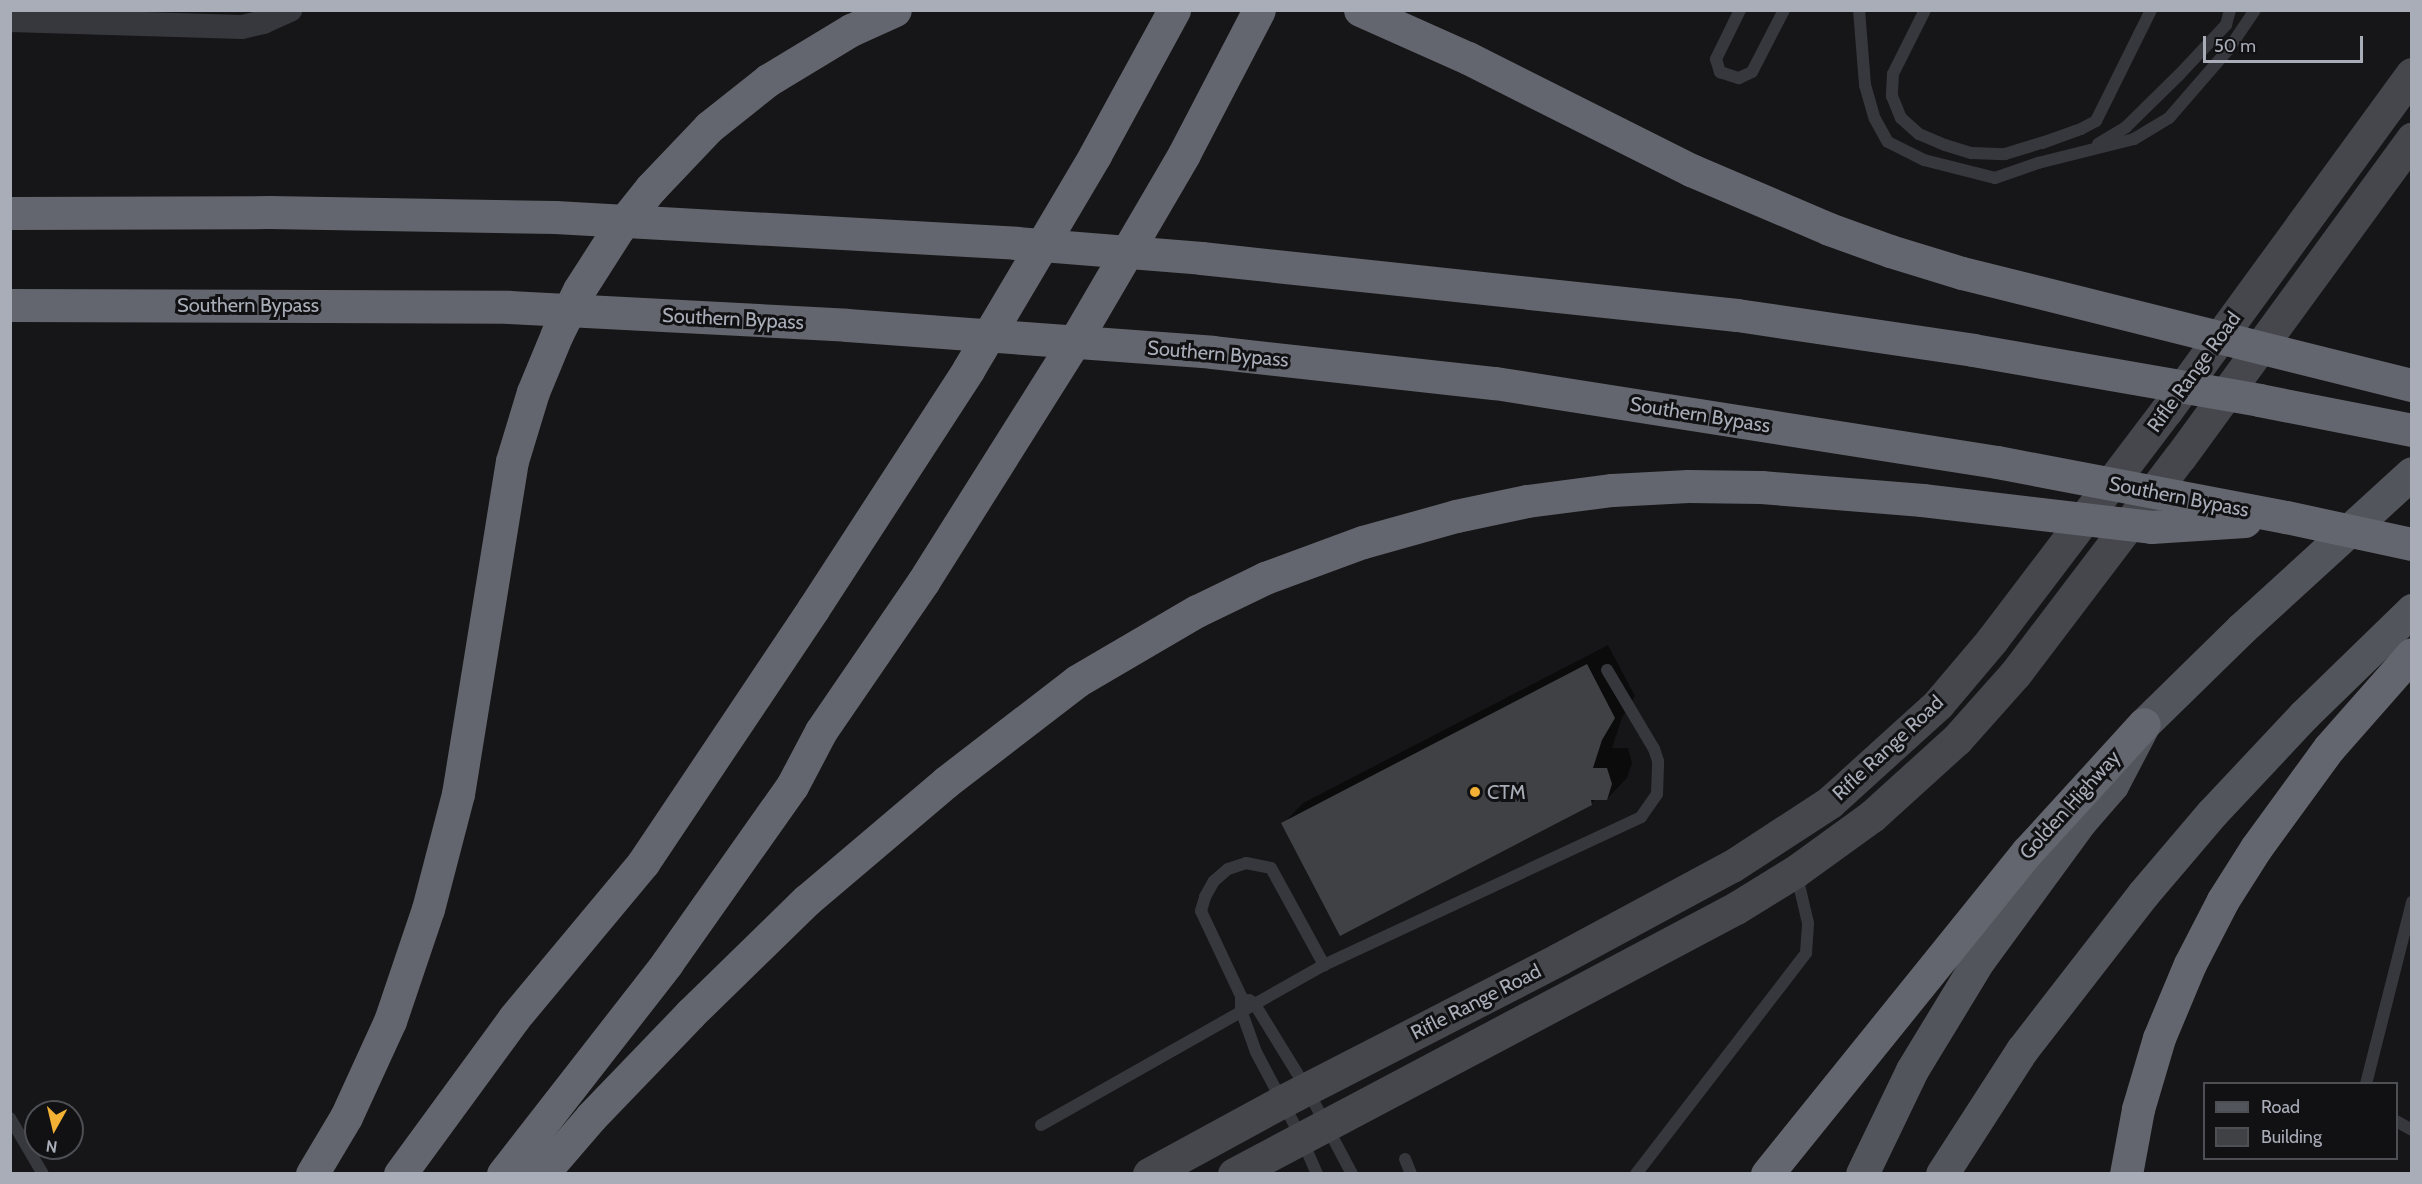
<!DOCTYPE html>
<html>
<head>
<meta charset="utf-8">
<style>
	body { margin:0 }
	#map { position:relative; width:2422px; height:1184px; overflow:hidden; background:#161618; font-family:Cabin,sans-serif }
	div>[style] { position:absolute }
	.shadow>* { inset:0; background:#0007 }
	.building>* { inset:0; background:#404145 }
	.lane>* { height:12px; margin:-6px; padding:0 6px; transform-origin:6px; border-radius:6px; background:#37383d }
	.street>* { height:24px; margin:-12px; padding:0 12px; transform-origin:12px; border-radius:12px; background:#37383d }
	.secondary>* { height:33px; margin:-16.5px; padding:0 16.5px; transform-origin:16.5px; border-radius:16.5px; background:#45474d }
	.primary>* { height:33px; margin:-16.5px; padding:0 16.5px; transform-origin:16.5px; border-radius:16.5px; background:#53555c }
	.highway>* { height:33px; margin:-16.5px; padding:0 16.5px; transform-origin:16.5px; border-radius:16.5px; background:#63666e }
	.dots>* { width:16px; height:16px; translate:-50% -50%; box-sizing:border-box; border:3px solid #111113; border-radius:50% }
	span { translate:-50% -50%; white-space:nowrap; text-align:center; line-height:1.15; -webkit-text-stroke:6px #111113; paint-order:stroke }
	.street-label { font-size:20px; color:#a8adb8 }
	.poi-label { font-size:20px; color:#a8adb8 }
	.left { translate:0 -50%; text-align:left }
	.frame { position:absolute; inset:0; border:12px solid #a8adb8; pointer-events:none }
	.legend { position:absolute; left:2203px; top:1082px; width:195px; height:78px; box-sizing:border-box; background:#111113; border:2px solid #4d4f55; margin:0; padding:8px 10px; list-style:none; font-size:18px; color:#a8adb8 }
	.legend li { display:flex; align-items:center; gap:12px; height:30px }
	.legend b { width:30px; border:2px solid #4d4f55 }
	.north { position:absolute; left:24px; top:1100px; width:60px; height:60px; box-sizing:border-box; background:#111113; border:2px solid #4d4f55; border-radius:50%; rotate:188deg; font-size:16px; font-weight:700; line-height:24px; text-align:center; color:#a8adb8 }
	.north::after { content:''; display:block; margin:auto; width:21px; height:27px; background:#f2b134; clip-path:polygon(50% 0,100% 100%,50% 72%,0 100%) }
	.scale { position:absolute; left:2203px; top:36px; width:160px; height:27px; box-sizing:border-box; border:3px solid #a8adb8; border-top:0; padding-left:8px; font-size:18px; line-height:21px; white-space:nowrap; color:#a8adb8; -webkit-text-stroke:4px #111113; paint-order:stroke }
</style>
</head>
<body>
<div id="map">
	<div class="shadow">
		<div style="clip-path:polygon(1608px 645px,1635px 696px,1622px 718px,1612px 748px,1628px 748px,1632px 763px,1627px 778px,1607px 799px,1596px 799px,1591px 804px,1283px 824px,1303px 803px)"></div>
	</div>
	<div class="building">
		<div style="clip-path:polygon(1587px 664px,1615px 718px,1602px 740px,1593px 768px,1607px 768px,1612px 784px,1607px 800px,1591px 800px,1592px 805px,1340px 936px,1281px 823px)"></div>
	</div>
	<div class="lane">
		<div style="left:1740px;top:10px;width:55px;rotate:116.1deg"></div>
		<div style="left:1716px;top:59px;width:14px;rotate:73deg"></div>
		<div style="left:1720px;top:72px;width:20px;rotate:18deg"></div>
		<div style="left:1739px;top:78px;width:14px;rotate:-25deg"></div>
		<div style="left:1752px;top:72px;width:70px;rotate:-62.7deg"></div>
		<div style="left:1859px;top:10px;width:75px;rotate:85.4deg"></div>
		<div style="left:1865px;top:85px;width:35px;rotate:74deg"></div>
		<div style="left:1875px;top:119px;width:26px;rotate:61deg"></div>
		<div style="left:1888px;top:142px;width:40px;rotate:26.6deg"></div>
		<div style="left:1924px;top:160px;width:73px;rotate:14.2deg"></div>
		<div style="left:1995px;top:178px;width:46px;rotate:-19.2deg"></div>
		<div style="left:2038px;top:163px;width:99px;rotate:-14deg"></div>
		<div style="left:2134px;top:139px;width:41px;rotate:-31deg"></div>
		<div style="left:2169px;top:118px;width:90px;rotate:-49.1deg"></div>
		<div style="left:2228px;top:50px;width:48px;rotate:-56deg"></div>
		<div style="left:1925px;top:10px;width:72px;rotate:116.6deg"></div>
		<div style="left:1893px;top:74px;width:22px;rotate:93deg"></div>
		<div style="left:1892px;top:96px;width:24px;rotate:68deg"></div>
		<div style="left:1901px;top:118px;width:24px;rotate:42deg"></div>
		<div style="left:1919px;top:134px;width:28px;rotate:23deg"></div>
		<div style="left:1945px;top:145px;width:28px;rotate:17deg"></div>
		<div style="left:1972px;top:153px;width:33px;rotate:2deg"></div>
		<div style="left:2005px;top:154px;width:39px;rotate:-17deg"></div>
		<div style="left:2042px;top:143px;width:41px;rotate:-19.7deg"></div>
		<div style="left:2081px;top:129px;width:17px;rotate:-28deg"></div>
		<div style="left:2096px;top:121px;width:124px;rotate:-63.6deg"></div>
		<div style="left:2098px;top:144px;width:33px;rotate:-31deg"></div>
		<div style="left:2126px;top:127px;width:74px;rotate:-44.5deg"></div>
		<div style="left:2179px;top:75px;width:69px;rotate:-46.8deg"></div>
		<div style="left:2226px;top:25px;width:16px;rotate:-75deg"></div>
		<div style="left:1249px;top:1000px;width:6px;rotate:31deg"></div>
		<div style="left:1254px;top:1003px;width:101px;rotate:58.4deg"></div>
		<div style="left:1307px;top:1089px;width:96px;rotate:62.1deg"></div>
		<div style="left:2366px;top:1084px;width:188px;rotate:-75.8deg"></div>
		<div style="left:10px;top:1118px;width:65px;rotate:59.5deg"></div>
		<div style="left:2396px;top:1121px;width:18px;rotate:29deg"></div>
		<div style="left:1041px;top:1125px;width:325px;rotate:-29.5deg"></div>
		<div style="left:1324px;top:965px;width:350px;rotate:-25deg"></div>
		<div style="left:1641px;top:817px;width:28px;rotate:-55deg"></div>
		<div style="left:1657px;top:794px;width:33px;rotate:-88deg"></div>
		<div style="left:1658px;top:761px;width:13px;rotate:-108deg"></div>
		<div style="left:1654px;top:749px;width:92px;rotate:-120.7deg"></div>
		<div style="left:1405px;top:1159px;width:16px;rotate:68deg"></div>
		<div style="left:1317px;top:1174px;width:40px;rotate:-113.4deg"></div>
		<div style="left:1301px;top:1137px;width:96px;rotate:-117.9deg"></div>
		<div style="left:1256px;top:1052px;width:45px;rotate:-109.7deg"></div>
		<div style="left:1241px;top:1010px;width:14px;rotate:-90deg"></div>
		<div style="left:1241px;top:996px;width:94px;rotate:-115.2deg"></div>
		<div style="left:1201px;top:911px;width:15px;rotate:-74deg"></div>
		<div style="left:1205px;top:897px;width:18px;rotate:-61deg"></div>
		<div style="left:1214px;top:881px;width:18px;rotate:-41deg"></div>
		<div style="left:1228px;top:869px;width:19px;rotate:-18deg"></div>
		<div style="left:1246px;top:863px;width:25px;rotate:11deg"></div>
		<div style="left:1271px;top:868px;width:111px;rotate:61.3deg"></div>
		<div style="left:1636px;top:1174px;width:279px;rotate:-52.4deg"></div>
		<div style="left:1806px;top:953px;width:30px;rotate:-86deg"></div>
		<div style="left:1808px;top:923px;width:52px;rotate:-103.2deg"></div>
	</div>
	<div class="street">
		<div style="left:10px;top:20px;width:232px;rotate:1.7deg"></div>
		<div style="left:242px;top:27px;width:22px;rotate:-13deg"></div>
		<div style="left:263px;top:22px;width:30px;rotate:-24deg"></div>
	</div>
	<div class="secondary">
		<div style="left:1149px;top:1174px;width:150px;rotate:-28.6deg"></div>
		<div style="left:1281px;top:1102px;width:313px;rotate:-27.2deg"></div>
		<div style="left:1559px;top:959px;width:196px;rotate:-28.3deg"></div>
		<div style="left:1732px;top:866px;width:117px;rotate:-33.1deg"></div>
		<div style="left:1830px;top:802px;width:146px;rotate:-42.2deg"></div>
		<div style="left:1938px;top:704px;width:84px;rotate:-49.8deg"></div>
		<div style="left:1992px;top:640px;width:288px;rotate:-52.8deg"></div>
		<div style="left:2166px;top:411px;width:417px;rotate:-53.9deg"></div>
		<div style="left:1234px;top:1174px;width:568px;rotate:-27.92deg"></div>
		<div style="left:1736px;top:908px;width:70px;rotate:-31.7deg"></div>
		<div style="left:1796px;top:871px;width:94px;rotate:-35.9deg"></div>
		<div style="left:1872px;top:816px;width:115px;rotate:-42.2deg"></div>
		<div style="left:1957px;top:739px;width:87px;rotate:-48.3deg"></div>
		<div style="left:2015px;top:674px;width:273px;rotate:-52.8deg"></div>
		<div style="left:2180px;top:457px;width:394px;rotate:-53.9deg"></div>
	</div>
	<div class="primary">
		<div style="left:1862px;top:1174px;width:115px;rotate:-64.3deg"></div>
		<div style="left:1912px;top:1070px;width:129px;rotate:-58.7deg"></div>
		<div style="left:1979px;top:960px;width:171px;rotate:-53.8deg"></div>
		<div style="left:2080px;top:822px;width:49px;rotate:-49.1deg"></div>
		<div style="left:2112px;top:785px;width:69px;rotate:-62.3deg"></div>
		<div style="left:2144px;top:724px;width:136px;rotate:-44.4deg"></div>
		<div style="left:2241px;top:629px;width:231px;rotate:-42.4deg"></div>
		<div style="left:1942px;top:1174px;width:148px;rotate:-57.2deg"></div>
		<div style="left:2022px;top:1050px;width:197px;rotate:-52.2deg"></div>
		<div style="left:2143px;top:894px;width:106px;rotate:-49.6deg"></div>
		<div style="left:2212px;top:813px;width:134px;rotate:-46.8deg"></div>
		<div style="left:2304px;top:715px;width:151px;rotate:-44.2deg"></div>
	</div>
	<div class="highway">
		<div style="left:1360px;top:10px;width:118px;rotate:24deg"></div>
		<div style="left:1468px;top:58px;width:250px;rotate:26.7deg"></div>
		<div style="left:1691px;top:170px;width:150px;rotate:23.1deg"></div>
		<div style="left:1829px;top:229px;width:65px;rotate:19.8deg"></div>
		<div style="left:1890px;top:251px;width:75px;rotate:17deg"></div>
		<div style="left:1962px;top:273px;width:464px;rotate:14deg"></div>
		<div style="left:10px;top:213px;width:259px;rotate:-0.2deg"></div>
		<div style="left:269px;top:212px;width:286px;rotate:1deg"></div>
		<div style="left:555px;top:217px;width:462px;rotate:3.2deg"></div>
		<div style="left:1016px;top:243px;width:186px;rotate:4.6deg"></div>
		<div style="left:1201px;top:258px;width:539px;rotate:6.07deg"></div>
		<div style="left:1737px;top:315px;width:239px;rotate:8.4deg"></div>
		<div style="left:1973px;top:350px;width:290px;rotate:9.9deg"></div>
		<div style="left:2259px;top:400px;width:156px;rotate:11.1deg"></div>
		<div style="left:10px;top:305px;width:499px;rotate:0.2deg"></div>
		<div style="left:509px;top:307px;width:338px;rotate:3deg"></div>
		<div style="left:847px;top:325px;width:366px;rotate:4.2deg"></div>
		<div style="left:1212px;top:352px;width:285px;rotate:6.3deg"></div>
		<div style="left:1495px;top:383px;width:508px;rotate:8.94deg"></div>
		<div style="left:1997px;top:462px;width:294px;rotate:10.8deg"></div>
		<div style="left:2286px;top:517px;width:129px;rotate:12.1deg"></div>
		<div style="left:312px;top:1174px;width:66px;rotate:-59.2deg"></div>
		<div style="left:346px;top:1117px;width:106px;rotate:-65.4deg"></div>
		<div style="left:390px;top:1021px;width:118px;rotate:-71.3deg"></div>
		<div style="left:428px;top:909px;width:119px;rotate:-75.4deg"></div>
		<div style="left:458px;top:794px;width:337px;rotate:-80.8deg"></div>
		<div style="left:512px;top:461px;width:72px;rotate:-73.1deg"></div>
		<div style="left:533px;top:392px;width:63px;rotate:-67.5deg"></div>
		<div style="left:557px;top:334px;width:49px;rotate:-63.4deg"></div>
		<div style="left:579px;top:290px;width:72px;rotate:-57.4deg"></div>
		<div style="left:618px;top:229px;width:53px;rotate:-51.2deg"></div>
		<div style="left:651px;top:188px;width:84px;rotate:-46.4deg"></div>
		<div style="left:709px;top:127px;width:75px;rotate:-38.5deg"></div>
		<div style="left:768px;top:80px;width:97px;rotate:-31.1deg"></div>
		<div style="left:851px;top:30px;width:48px;rotate:-24.4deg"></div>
		<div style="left:400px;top:1174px;width:193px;rotate:-53.8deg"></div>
		<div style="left:514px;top:1018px;width:202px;rotate:-50.2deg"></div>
		<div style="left:643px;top:863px;width:306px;rotate:-56.2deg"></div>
		<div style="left:813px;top:609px;width:285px;rotate:-57deg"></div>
		<div style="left:968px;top:370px;width:250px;rotate:-59.4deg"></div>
		<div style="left:1095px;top:155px;width:165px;rotate:-61.4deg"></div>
		<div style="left:503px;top:1174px;width:267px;rotate:-52.1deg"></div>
		<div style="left:667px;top:963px;width:217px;rotate:-54.8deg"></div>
		<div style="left:792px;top:786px;width:62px;rotate:-62.2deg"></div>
		<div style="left:821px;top:731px;width:181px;rotate:-55.6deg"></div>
		<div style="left:923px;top:582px;width:293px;rotate:-57.8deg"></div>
		<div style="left:1079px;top:334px;width:208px;rotate:-59.7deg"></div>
		<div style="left:1184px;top:154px;width:162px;rotate:-62.5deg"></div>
		<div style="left:542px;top:1174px;width:75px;rotate:-49.3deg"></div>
		<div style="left:591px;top:1117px;width:143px;rotate:-46.1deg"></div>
		<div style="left:690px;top:1014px;width:163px;rotate:-44.3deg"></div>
		<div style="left:807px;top:900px;width:182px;rotate:-40.3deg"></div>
		<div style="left:946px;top:782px;width:165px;rotate:-37.6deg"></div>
		<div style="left:1077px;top:681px;width:139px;rotate:-30.3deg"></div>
		<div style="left:1197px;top:611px;width:76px;rotate:-25.9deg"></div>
		<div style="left:1265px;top:578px;width:104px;rotate:-20.2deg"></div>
		<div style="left:1363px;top:542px;width:97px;rotate:-15.6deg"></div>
		<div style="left:1456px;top:516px;width:73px;rotate:-11.9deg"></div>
		<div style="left:1527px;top:501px;width:86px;rotate:-7.4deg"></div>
		<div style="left:1612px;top:490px;width:76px;rotate:-3deg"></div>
		<div style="left:1688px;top:486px;width:73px;rotate:0.8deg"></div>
		<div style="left:1761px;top:487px;width:162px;rotate:4.6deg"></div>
		<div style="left:1922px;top:500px;width:231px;rotate:6.7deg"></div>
		<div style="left:2151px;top:527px;width:94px;rotate:-3.7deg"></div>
		<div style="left:1767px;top:1174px;width:414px;rotate:-51.1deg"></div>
		<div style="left:2027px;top:852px;width:173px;rotate:-47.6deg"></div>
		<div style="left:2126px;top:1174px;width:66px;rotate:-79.5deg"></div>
		<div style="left:2138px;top:1109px;width:74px;rotate:-73.5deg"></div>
		<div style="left:2159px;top:1038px;width:80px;rotate:-67.3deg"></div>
		<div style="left:2190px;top:964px;width:72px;rotate:-62.7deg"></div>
		<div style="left:2223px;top:900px;width:62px;rotate:-57.6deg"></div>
		<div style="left:2256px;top:848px;width:124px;rotate:-53.9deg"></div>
		<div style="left:2329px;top:748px;width:125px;rotate:-48.6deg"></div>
	</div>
	<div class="dots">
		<div style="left:1475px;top:792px;background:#f2b134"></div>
	</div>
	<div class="street-label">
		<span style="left:248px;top:305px">Southern Bypass</span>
		<span style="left:733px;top:319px;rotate:3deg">Southern Bypass</span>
		<span style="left:1218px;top:354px;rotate:5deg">Southern Bypass</span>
		<span style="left:2194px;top:372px;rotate:-54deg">Rifle Range Road</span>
		<span style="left:1700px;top:415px;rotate:9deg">Southern Bypass</span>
		<span style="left:2179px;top:497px;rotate:11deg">Southern Bypass</span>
		<span style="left:1888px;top:748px;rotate:-43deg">Rifle Range Road</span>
		<span style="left:2070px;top:805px;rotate:-48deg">Golden Highway</span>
		<span style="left:1476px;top:1002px;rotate:-27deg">Rifle Range Road</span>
	</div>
	<div class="poi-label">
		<span class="left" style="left:1487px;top:792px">CTM</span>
	</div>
	<div class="frame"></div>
	<ul class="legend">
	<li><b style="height:8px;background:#53555c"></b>Road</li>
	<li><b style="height:16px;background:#404145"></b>Building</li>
	</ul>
	<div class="north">N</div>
	<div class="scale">50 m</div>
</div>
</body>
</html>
